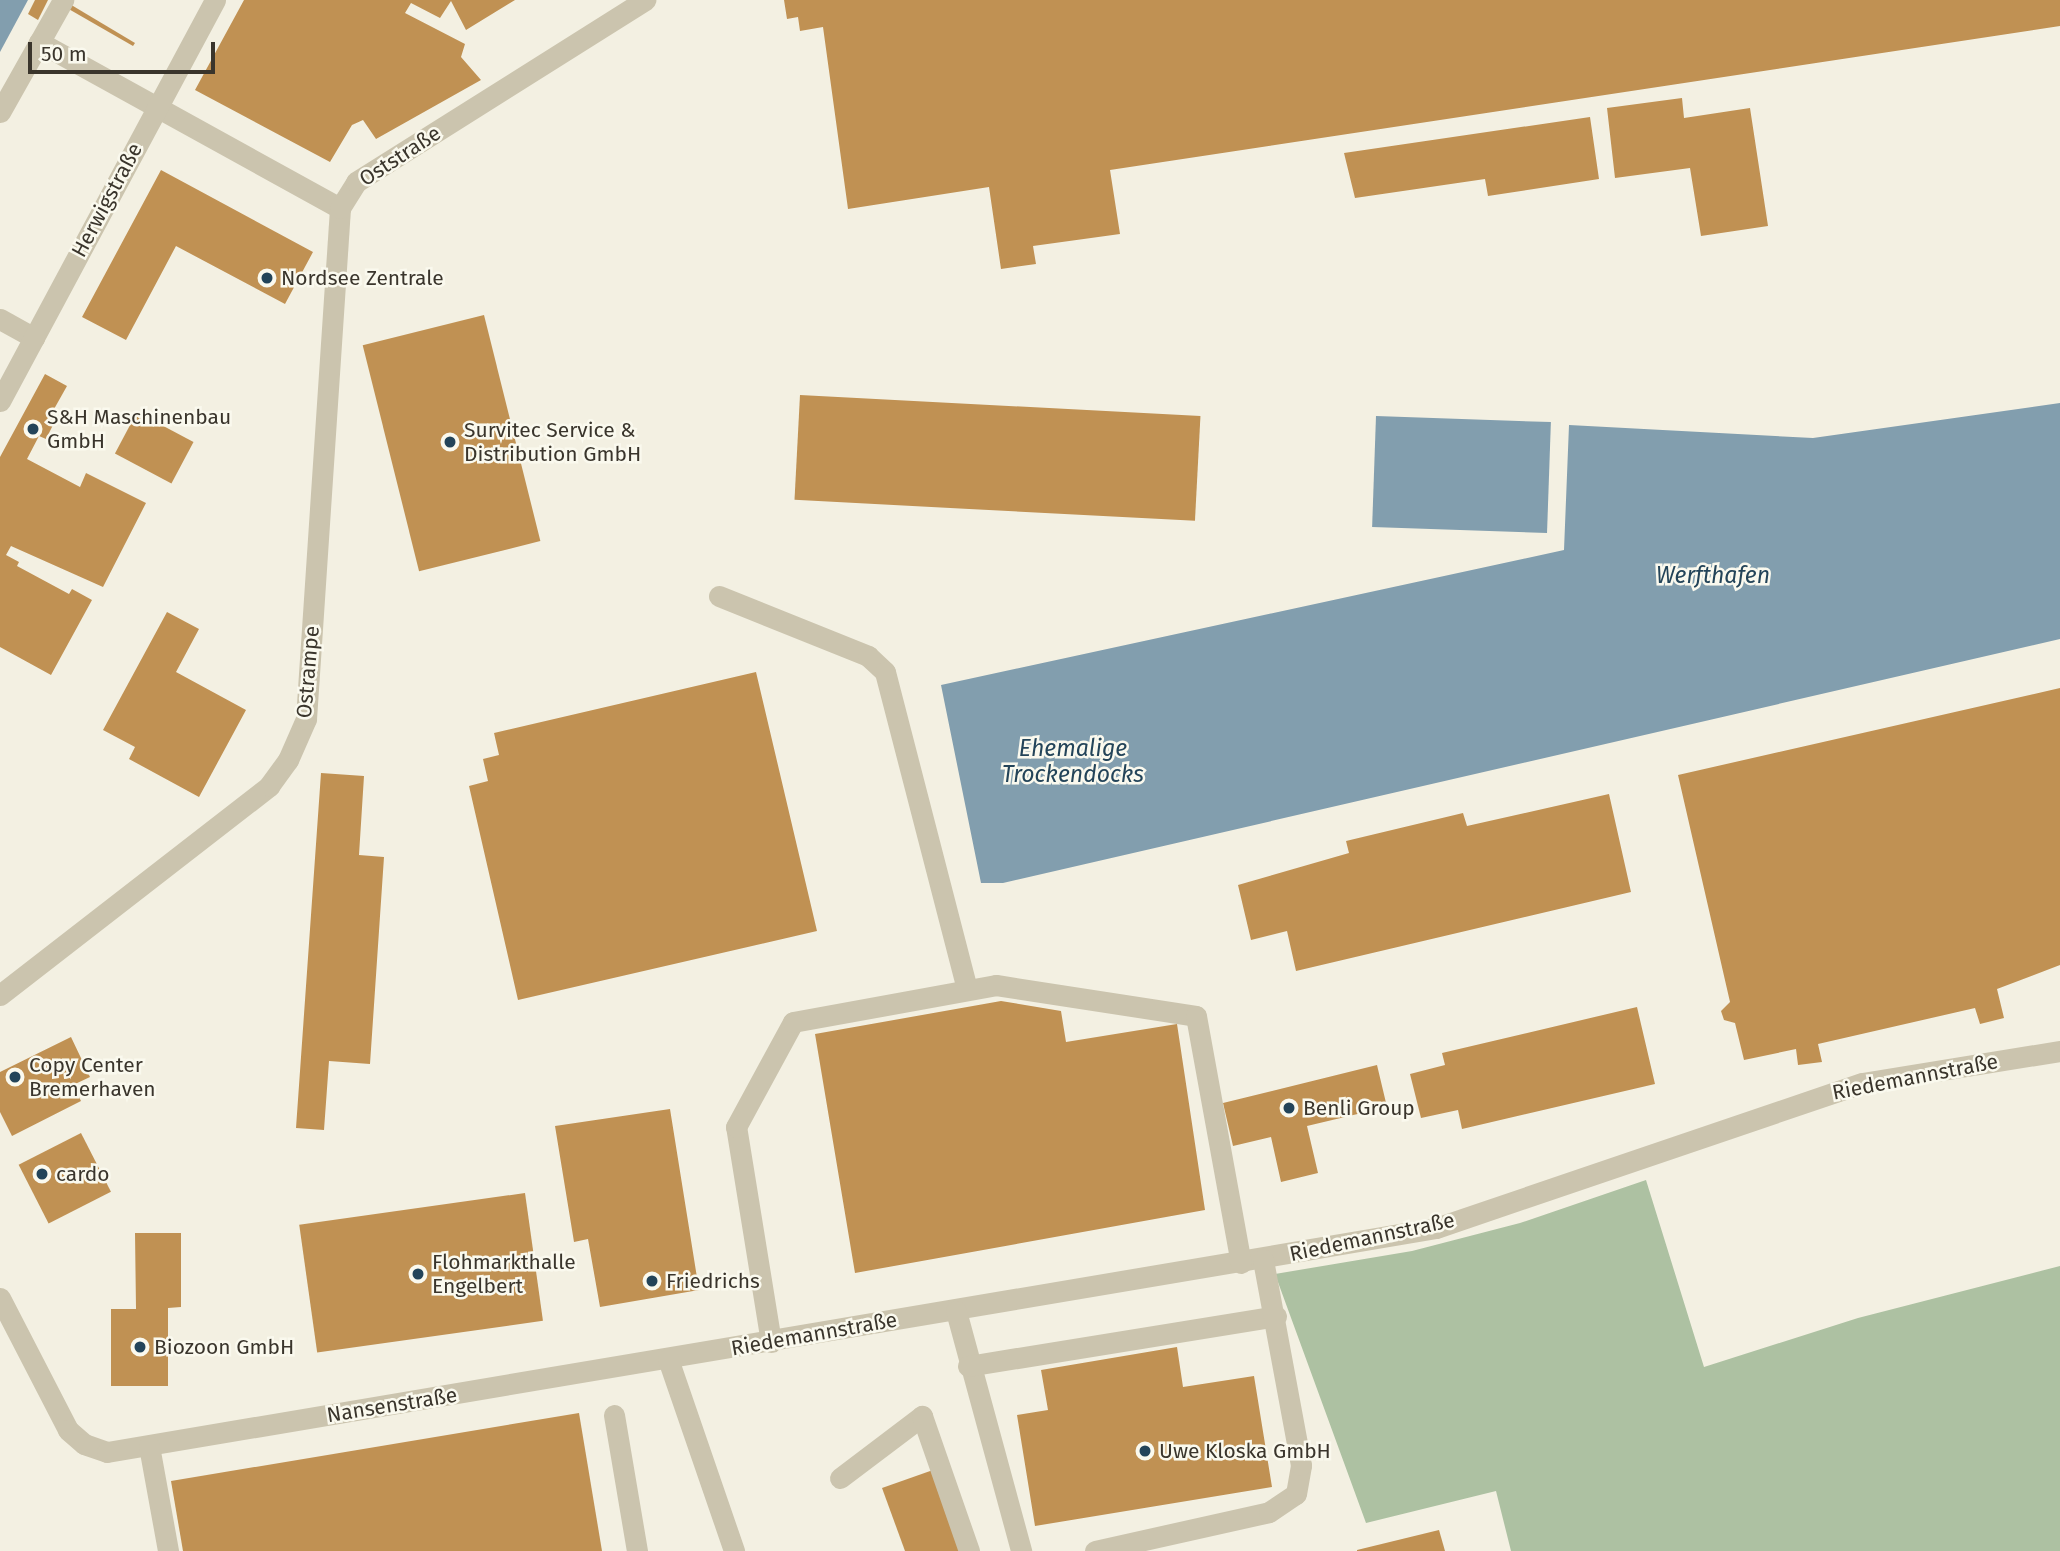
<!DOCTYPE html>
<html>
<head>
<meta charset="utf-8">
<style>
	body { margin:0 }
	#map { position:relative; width:2060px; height:1551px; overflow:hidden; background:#f3f0e2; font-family:"Fira Sans",sans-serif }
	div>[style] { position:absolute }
	.green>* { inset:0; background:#adc1a2 }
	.water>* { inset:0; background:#829eae; transform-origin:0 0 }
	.building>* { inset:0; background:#c09153; transform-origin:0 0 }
	.minor>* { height:21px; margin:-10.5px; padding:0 10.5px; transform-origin:10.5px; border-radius:10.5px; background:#cbc4ae }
	.dots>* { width:19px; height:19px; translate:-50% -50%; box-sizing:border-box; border:4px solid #faf9ee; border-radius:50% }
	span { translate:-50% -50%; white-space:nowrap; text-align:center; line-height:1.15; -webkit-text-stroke:5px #faf9ee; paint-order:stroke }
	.street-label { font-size:21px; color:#3a352c }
	.poi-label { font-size:21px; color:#3a352c }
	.left { translate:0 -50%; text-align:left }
	.water-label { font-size:23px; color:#234459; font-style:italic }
	.scale { position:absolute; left:28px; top:42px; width:187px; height:32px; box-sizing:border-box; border:4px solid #3a352c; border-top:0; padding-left:9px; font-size:21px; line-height:24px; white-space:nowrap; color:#3a352c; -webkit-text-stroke:5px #faf9ee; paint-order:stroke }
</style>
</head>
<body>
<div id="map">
	<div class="green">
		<div style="clip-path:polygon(1646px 1180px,1704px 1367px,1858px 1318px,2060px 1266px,2060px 1551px,1511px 1551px,1496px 1491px,1366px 1523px,1275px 1274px,1412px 1251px,1520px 1223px)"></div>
	</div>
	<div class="water">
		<div style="clip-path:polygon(0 0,28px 0,0 52px)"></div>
		<div style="clip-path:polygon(2060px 403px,2060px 639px,1003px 883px,981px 883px,941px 685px,1564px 550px,1569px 425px,1813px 438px)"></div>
		<div style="left:1376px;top:416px;width:175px;height:111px;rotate:2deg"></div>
	</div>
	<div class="building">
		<div style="clip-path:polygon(35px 0,48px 0,38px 20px,28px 14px)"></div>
		<div style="clip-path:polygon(53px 0,63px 0,135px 43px,133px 46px)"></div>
		<div style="clip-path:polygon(244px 0,515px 0,466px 30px,451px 1px,440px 18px,411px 3px,405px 13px,465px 44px,461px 57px,481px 80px,376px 139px,363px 120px,352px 125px,330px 162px,195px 90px)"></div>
		<div style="clip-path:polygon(784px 0,2060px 0,2060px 26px,1110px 170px,1120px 234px,1033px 246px,1036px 264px,1001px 269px,989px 187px,848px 209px,823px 27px,800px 31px,798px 17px,787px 19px)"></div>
		<div style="clip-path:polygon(1682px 98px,1684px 118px,1750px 108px,1768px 226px,1701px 236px,1690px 168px,1615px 178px,1607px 108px)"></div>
		<div style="clip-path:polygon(1590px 117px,1599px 179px,1488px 196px,1485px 179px,1355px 198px,1344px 153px)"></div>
		<div style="clip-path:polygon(161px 170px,313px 252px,285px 304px,176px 246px,126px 340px,82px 317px)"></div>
		<div style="left:484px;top:315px;width:233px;height:125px;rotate:76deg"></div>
		<div style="clip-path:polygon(45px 374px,67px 386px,49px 418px,55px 421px,46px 439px,39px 436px,27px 459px,80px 487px,86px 473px,146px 503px,103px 587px,11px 546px,6px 555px,19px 562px,17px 566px,69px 594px,72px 589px,92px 600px,51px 675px,0 647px,0 457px)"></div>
		<div style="left:800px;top:395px;width:401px;height:105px;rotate:3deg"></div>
		<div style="left:137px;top:412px;width:64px;height:47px;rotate:28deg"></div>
		<div style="clip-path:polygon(167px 612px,199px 629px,176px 672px,246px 710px,199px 797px,129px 759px,135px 747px,103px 730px)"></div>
		<div style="clip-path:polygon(756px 672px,817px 931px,518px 1000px,469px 786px,488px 781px,483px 759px,499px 755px,494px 733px)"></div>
		<div style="clip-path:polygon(2060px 688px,2060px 965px,1997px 989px,2004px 1018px,1980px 1024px,1975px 1008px,1818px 1044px,1822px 1062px,1798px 1065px,1796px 1049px,1744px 1060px,1735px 1023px,1724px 1020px,1721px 1011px,1730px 1002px,1678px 775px)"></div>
		<div style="clip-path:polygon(321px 773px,364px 776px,359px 855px,384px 857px,370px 1064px,329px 1061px,324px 1130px,296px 1128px)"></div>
		<div style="clip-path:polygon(1609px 794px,1631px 892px,1296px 971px,1287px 931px,1251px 940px,1238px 885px,1349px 853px,1346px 841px,1463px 813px,1467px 826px)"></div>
		<div style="clip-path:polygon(1001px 1001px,1061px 1011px,1066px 1042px,1177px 1024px,1205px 1210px,855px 1273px,815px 1034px)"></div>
		<div style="clip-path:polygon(1637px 1007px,1655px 1084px,1462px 1129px,1458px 1110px,1421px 1118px,1410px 1074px,1445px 1065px,1442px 1053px)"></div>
		<div style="clip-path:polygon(71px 1037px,90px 1077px,73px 1085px,81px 1101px,12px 1136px,0 1112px,0 1072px)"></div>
		<div style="clip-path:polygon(1377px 1065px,1387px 1107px,1307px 1126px,1318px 1173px,1281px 1182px,1271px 1137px,1233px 1146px,1223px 1103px)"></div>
		<div style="clip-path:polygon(670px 1109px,699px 1290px,600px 1307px,588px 1239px,574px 1242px,555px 1126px)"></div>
		<div style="left:81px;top:1133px;width:66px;height:70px;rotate:63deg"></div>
		<div style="left:525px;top:1193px;width:129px;height:228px;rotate:82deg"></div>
		<div style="clip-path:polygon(135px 1233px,181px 1233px,181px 1307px,168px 1308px,168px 1386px,111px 1386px,111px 1309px,136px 1309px)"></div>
		<div style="clip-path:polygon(1177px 1347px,1183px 1387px,1254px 1376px,1272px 1487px,1035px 1526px,1017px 1415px,1048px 1410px,1041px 1370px)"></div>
		<div style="clip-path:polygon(579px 1413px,602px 1551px,183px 1551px,171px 1481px)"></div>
		<div style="clip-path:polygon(933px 1470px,962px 1551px,905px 1551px,882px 1488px)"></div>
		<div style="clip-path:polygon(1439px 1530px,1445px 1551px,1357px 1551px,1357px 1550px)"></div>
	</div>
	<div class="minor">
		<div style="left:39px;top:42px;width:344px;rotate:28.9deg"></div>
		<div style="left:0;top:112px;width:129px;rotate:-60.6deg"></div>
		<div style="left:0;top:319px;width:39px;rotate:29deg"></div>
		<div style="left:0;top:401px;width:455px;rotate:-61.8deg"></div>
		<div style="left:719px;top:596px;width:161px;rotate:21.9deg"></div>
		<div style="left:868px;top:656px;width:23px;rotate:43deg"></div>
		<div style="left:885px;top:672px;width:328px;rotate:75.5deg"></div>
		<div style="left:0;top:995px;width:341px;rotate:-37.8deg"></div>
		<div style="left:269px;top:786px;width:32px;rotate:-54deg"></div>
		<div style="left:288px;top:760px;width:45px;rotate:-66.3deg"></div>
		<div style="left:306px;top:719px;width:512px;rotate:-86.19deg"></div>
		<div style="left:340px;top:208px;width:31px;rotate:-58deg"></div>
		<div style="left:356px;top:182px;width:342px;rotate:-32.2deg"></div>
		<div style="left:0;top:1298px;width:148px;rotate:62.7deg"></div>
		<div style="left:68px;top:1430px;width:21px;rotate:41deg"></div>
		<div style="left:84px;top:1444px;width:24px;rotate:19deg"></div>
		<div style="left:107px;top:1452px;width:1348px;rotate:-9.57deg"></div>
		<div style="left:1436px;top:1228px;width:450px;rotate:-18.8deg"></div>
		<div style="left:1862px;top:1083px;width:201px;rotate:-9.2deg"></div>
		<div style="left:956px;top:1311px;width:249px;rotate:74.8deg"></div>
		<div style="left:771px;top:1342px;width:218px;rotate:-99.2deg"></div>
		<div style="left:736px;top:1127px;width:119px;rotate:-61.5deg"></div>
		<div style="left:793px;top:1022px;width:206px;rotate:-10.3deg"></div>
		<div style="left:996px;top:985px;width:202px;rotate:8.8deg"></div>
		<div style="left:1196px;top:1016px;width:251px;rotate:79.7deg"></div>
		<div style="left:668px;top:1359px;width:203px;rotate:71deg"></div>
		<div style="left:968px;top:1366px;width:312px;rotate:-9.2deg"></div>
		<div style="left:614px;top:1415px;width:138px;rotate:80.4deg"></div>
		<div style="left:149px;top:1446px;width:107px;rotate:79.7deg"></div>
		<div style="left:840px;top:1478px;width:103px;rotate:-37.1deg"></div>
		<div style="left:922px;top:1416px;width:143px;rotate:70.8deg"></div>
		<div style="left:1095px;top:1551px;width:178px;rotate:-12.6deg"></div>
		<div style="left:1269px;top:1512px;width:32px;rotate:-34deg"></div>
		<div style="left:1296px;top:1494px;width:29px;rotate:-80deg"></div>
		<div style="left:1301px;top:1465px;width:209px;rotate:-100.5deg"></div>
	</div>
	<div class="dots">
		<div style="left:267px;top:278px;background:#234459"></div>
		<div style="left:33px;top:429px;background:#234459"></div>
		<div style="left:450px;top:442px;background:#234459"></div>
		<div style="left:15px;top:1077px;background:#234459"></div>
		<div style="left:1289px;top:1108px;background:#234459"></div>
		<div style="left:42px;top:1174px;background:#234459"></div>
		<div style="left:418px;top:1274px;background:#234459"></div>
		<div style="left:652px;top:1281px;background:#234459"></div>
		<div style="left:140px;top:1347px;background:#234459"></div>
		<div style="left:1145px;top:1451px;background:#234459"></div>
	</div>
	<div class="street-label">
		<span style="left:400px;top:156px;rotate:-33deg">Oststraße</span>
		<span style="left:107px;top:200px;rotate:-62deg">Herwigstraße</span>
		<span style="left:308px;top:672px;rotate:-85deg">Ostrampe</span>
		<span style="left:1915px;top:1077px;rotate:-11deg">Riedemannstraße</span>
		<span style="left:1372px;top:1237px;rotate:-12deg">Riedemannstraße</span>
		<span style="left:814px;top:1334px;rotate:-10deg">Riedemannstraße</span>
		<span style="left:392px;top:1405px;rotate:-9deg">Nansenstraße</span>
	</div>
	<div class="poi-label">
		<span class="left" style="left:281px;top:278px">Nordsee Zentrale</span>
		<span class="left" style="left:47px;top:429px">S&amp;H Maschinenbau<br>GmbH</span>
		<span class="left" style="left:464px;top:442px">Survitec Service &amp;<br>Distribution GmbH</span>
		<span class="left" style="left:29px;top:1077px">Copy Center<br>Bremerhaven</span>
		<span class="left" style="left:1303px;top:1108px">Benli Group</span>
		<span class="left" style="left:56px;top:1174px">cardo</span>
		<span class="left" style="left:432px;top:1274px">Flohmarkthalle<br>Engelbert</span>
		<span class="left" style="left:666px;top:1281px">Friedrichs</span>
		<span class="left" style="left:154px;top:1347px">Biozoon GmbH</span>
		<span class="left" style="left:1159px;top:1451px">Uwe Kloska GmbH</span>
	</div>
	<div class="water-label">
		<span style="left:1713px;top:575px">Werfthafen</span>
		<span style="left:1073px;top:761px">Ehemalige<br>Trockendocks</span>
	</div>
	<div class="scale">50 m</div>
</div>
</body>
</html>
